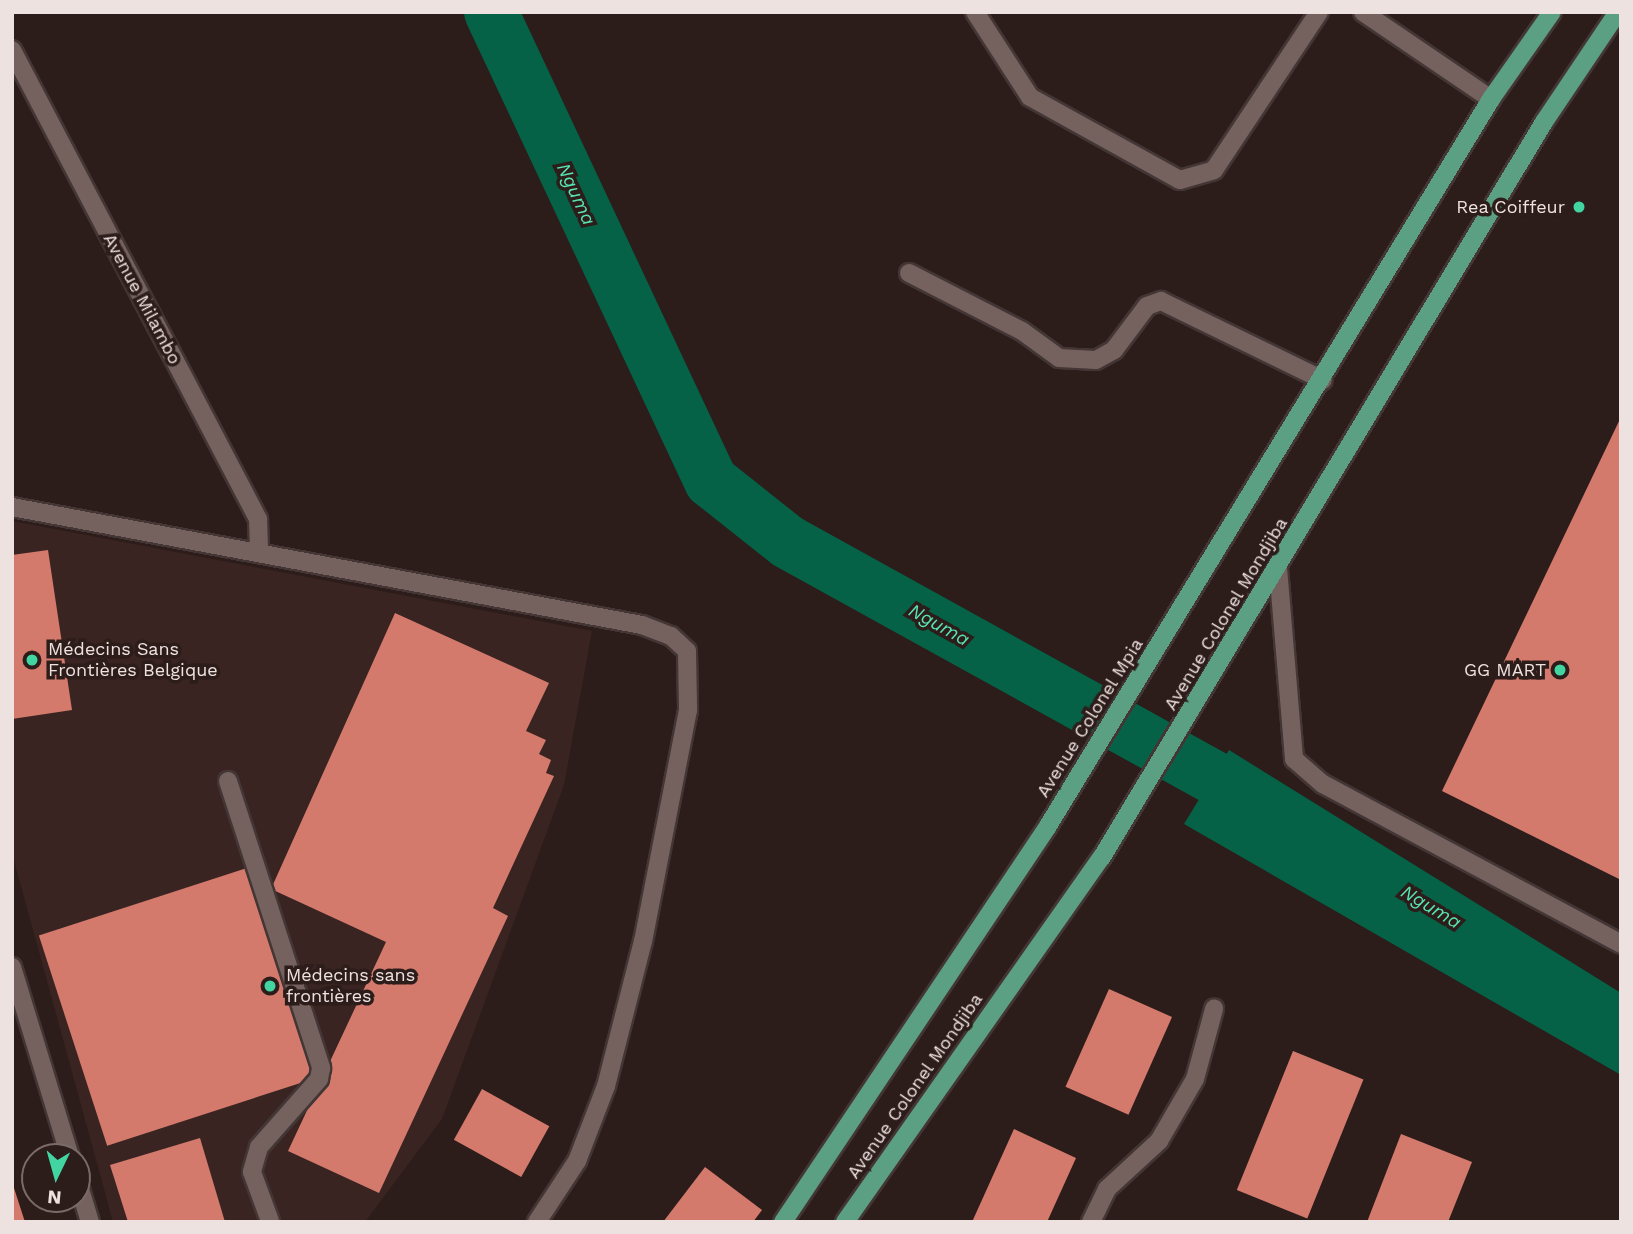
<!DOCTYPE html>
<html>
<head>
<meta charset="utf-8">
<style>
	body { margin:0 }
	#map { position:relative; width:1633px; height:1234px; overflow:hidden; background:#2c1c1a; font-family:"Work Sans",sans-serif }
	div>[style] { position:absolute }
	.built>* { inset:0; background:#3a2421 }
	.water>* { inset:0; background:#056246 }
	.river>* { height:54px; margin:-27px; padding:0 27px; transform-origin:27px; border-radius:27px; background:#056246 }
	.building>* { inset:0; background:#d37a6d; transform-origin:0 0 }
	.roads { filter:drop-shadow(2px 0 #433635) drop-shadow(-2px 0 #433635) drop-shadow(0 2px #433635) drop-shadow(0 -2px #433635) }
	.minor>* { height:18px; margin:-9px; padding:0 9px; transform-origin:9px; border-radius:9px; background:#75625f }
	.major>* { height:18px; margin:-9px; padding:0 9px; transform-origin:9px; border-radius:9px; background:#5ca083 }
	.dots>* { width:19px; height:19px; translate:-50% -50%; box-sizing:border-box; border:4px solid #2c1c1a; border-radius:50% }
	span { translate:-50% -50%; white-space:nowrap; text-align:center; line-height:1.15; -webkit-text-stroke:7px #2c1c1a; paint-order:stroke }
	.poi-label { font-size:18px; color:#eee2e0 }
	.right { translate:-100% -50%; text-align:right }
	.left { translate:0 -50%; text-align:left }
	.street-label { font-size:18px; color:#eee2e0 }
	.water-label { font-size:19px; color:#58e5b1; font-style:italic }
	.frame { position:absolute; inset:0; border:14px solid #eee2e0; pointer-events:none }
	.north { position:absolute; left:21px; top:1143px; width:70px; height:70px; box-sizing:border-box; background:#2c1c1a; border:2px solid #7a6b69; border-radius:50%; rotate:185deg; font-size:19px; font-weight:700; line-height:28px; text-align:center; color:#eee2e0 }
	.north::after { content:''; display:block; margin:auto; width:24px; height:32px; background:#42d4a1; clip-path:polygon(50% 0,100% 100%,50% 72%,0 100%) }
</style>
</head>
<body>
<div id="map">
	<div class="built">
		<div style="clip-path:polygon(12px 521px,592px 631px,564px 785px,442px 1119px,365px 1222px,113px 1222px,12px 853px)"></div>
	</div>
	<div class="water">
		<div style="clip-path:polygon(1229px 750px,1621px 993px,1621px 1075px,1184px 824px)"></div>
	</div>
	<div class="river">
		<div style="left:491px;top:12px;width:518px;rotate:64.87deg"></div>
		<div style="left:711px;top:481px;width:98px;rotate:38.4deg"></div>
		<div style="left:788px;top:542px;width:558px;rotate:28.95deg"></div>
	</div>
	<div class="building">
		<div style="clip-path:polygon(1621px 417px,1621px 880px,1442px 791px)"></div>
		<div style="clip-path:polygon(48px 550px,72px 710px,12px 719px,12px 555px)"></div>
		<div style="clip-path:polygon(395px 613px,549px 683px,526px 731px,546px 740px,539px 754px,551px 760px,546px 773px,554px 776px,493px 908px,508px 916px,379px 1193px,288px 1151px,386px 942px,271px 889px)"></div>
		<div style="left:250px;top:867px;width:221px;height:222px;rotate:72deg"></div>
		<div style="left:1109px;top:989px;width:69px;height:107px;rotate:24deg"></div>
		<div style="left:1293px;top:1051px;width:76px;height:150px;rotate:22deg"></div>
		<div style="left:482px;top:1089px;width:77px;height:58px;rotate:29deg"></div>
		<div style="clip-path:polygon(1014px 1129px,1076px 1158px,1047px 1222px,972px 1222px)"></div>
		<div style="clip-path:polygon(1401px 1134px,1472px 1162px,1448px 1222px,1367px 1222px)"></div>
		<div style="clip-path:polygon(200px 1138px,225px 1222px,128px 1222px,110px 1165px)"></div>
		<div style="clip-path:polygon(705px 1167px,762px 1210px,753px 1222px,663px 1222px)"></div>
		<div style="clip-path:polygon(12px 1185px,13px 1185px,25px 1222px,12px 1222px)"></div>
	</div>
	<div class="roads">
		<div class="minor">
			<div style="left:975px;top:12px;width:101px;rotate:57.1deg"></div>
			<div style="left:1030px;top:97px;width:171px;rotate:29deg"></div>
			<div style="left:1180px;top:180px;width:35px;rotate:-16deg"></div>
			<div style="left:1214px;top:170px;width:190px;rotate:-56.4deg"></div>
			<div style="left:1363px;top:12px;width:155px;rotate:34.2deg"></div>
			<div style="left:12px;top:50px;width:530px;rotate:62.32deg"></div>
			<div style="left:258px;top:519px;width:31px;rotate:88deg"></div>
			<div style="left:909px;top:273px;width:127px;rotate:27.2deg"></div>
			<div style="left:1022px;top:331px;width:46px;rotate:36.1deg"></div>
			<div style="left:1059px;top:358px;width:37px;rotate:3deg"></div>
			<div style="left:1096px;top:360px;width:21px;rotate:-29deg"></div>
			<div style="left:1114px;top:350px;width:55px;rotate:-53.1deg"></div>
			<div style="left:1147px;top:306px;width:15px;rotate:-20deg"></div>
			<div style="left:1161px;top:301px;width:180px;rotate:26deg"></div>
			<div style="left:12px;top:507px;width:641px;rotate:10.61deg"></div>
			<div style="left:642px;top:625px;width:31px;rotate:21deg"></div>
			<div style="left:671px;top:636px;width:22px;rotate:43deg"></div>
			<div style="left:687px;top:651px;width:59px;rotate:89deg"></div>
			<div style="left:688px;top:710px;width:235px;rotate:101deg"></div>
			<div style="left:643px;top:941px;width:150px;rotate:104.3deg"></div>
			<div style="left:606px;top:1086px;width:80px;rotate:111.1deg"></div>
			<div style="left:577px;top:1161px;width:73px;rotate:123.3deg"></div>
			<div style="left:1278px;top:568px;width:192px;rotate:85.2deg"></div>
			<div style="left:1294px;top:759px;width:38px;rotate:41deg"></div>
			<div style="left:1323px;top:784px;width:338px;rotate:28.2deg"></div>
			<div style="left:228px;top:781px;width:302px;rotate:72deg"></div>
			<div style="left:321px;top:1068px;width:11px;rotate:100deg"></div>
			<div style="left:319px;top:1079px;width:91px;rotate:131.4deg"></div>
			<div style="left:259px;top:1147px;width:26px;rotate:106deg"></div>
			<div style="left:252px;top:1172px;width:52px;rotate:69.8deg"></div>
			<div style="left:12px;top:967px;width:199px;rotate:73deg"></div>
			<div style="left:77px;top:1179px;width:45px;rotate:73.2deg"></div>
			<div style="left:1091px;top:1222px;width:37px;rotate:-64deg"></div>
			<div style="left:1107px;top:1189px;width:71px;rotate:-42.7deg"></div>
			<div style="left:1159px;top:1141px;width:72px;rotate:-59.9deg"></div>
			<div style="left:1195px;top:1079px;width:73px;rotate:-74.8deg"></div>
		</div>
		<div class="major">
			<div style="left:783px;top:1222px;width:476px;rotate:-56.2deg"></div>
			<div style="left:1048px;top:826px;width:851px;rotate:-58.64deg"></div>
			<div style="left:1491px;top:99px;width:106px;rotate:-55deg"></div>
			<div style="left:845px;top:1222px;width:446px;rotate:-54.9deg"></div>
			<div style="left:1102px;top:857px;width:858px;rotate:-58.98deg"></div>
			<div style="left:1544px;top:122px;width:133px;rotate:-56.1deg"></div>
		</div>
	</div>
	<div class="dots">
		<div style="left:1579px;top:207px;background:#42d4a1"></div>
		<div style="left:32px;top:660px;background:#42d4a1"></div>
		<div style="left:1560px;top:670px;background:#42d4a1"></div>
		<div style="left:270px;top:986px;background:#42d4a1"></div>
	</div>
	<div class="poi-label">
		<span class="right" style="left:1565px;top:207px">Rea Coiffeur</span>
		<span class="left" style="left:48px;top:660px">Médecins Sans<br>Frontières Belgique</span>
		<span class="right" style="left:1546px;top:670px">GG MART</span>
		<span class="left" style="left:286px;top:986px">Médecins sans<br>frontières</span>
	</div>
	<div class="street-label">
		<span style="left:142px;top:299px;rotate:62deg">Avenue Milambo</span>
		<span style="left:1226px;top:614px;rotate:-59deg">Avenue Colonel Mondjiba</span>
		<span style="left:1090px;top:718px;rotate:-58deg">Avenue Colonel Mpia</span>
		<span style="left:915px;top:1086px;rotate:-55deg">Avenue Colonel Mondjiba</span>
	</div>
	<div class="water-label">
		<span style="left:576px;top:194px;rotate:65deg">Nguma</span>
		<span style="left:939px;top:625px;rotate:29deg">Nguma</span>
		<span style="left:1431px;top:907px;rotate:31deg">Nguma</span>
	</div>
	<div class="frame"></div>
	<div class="north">N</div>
</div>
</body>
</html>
